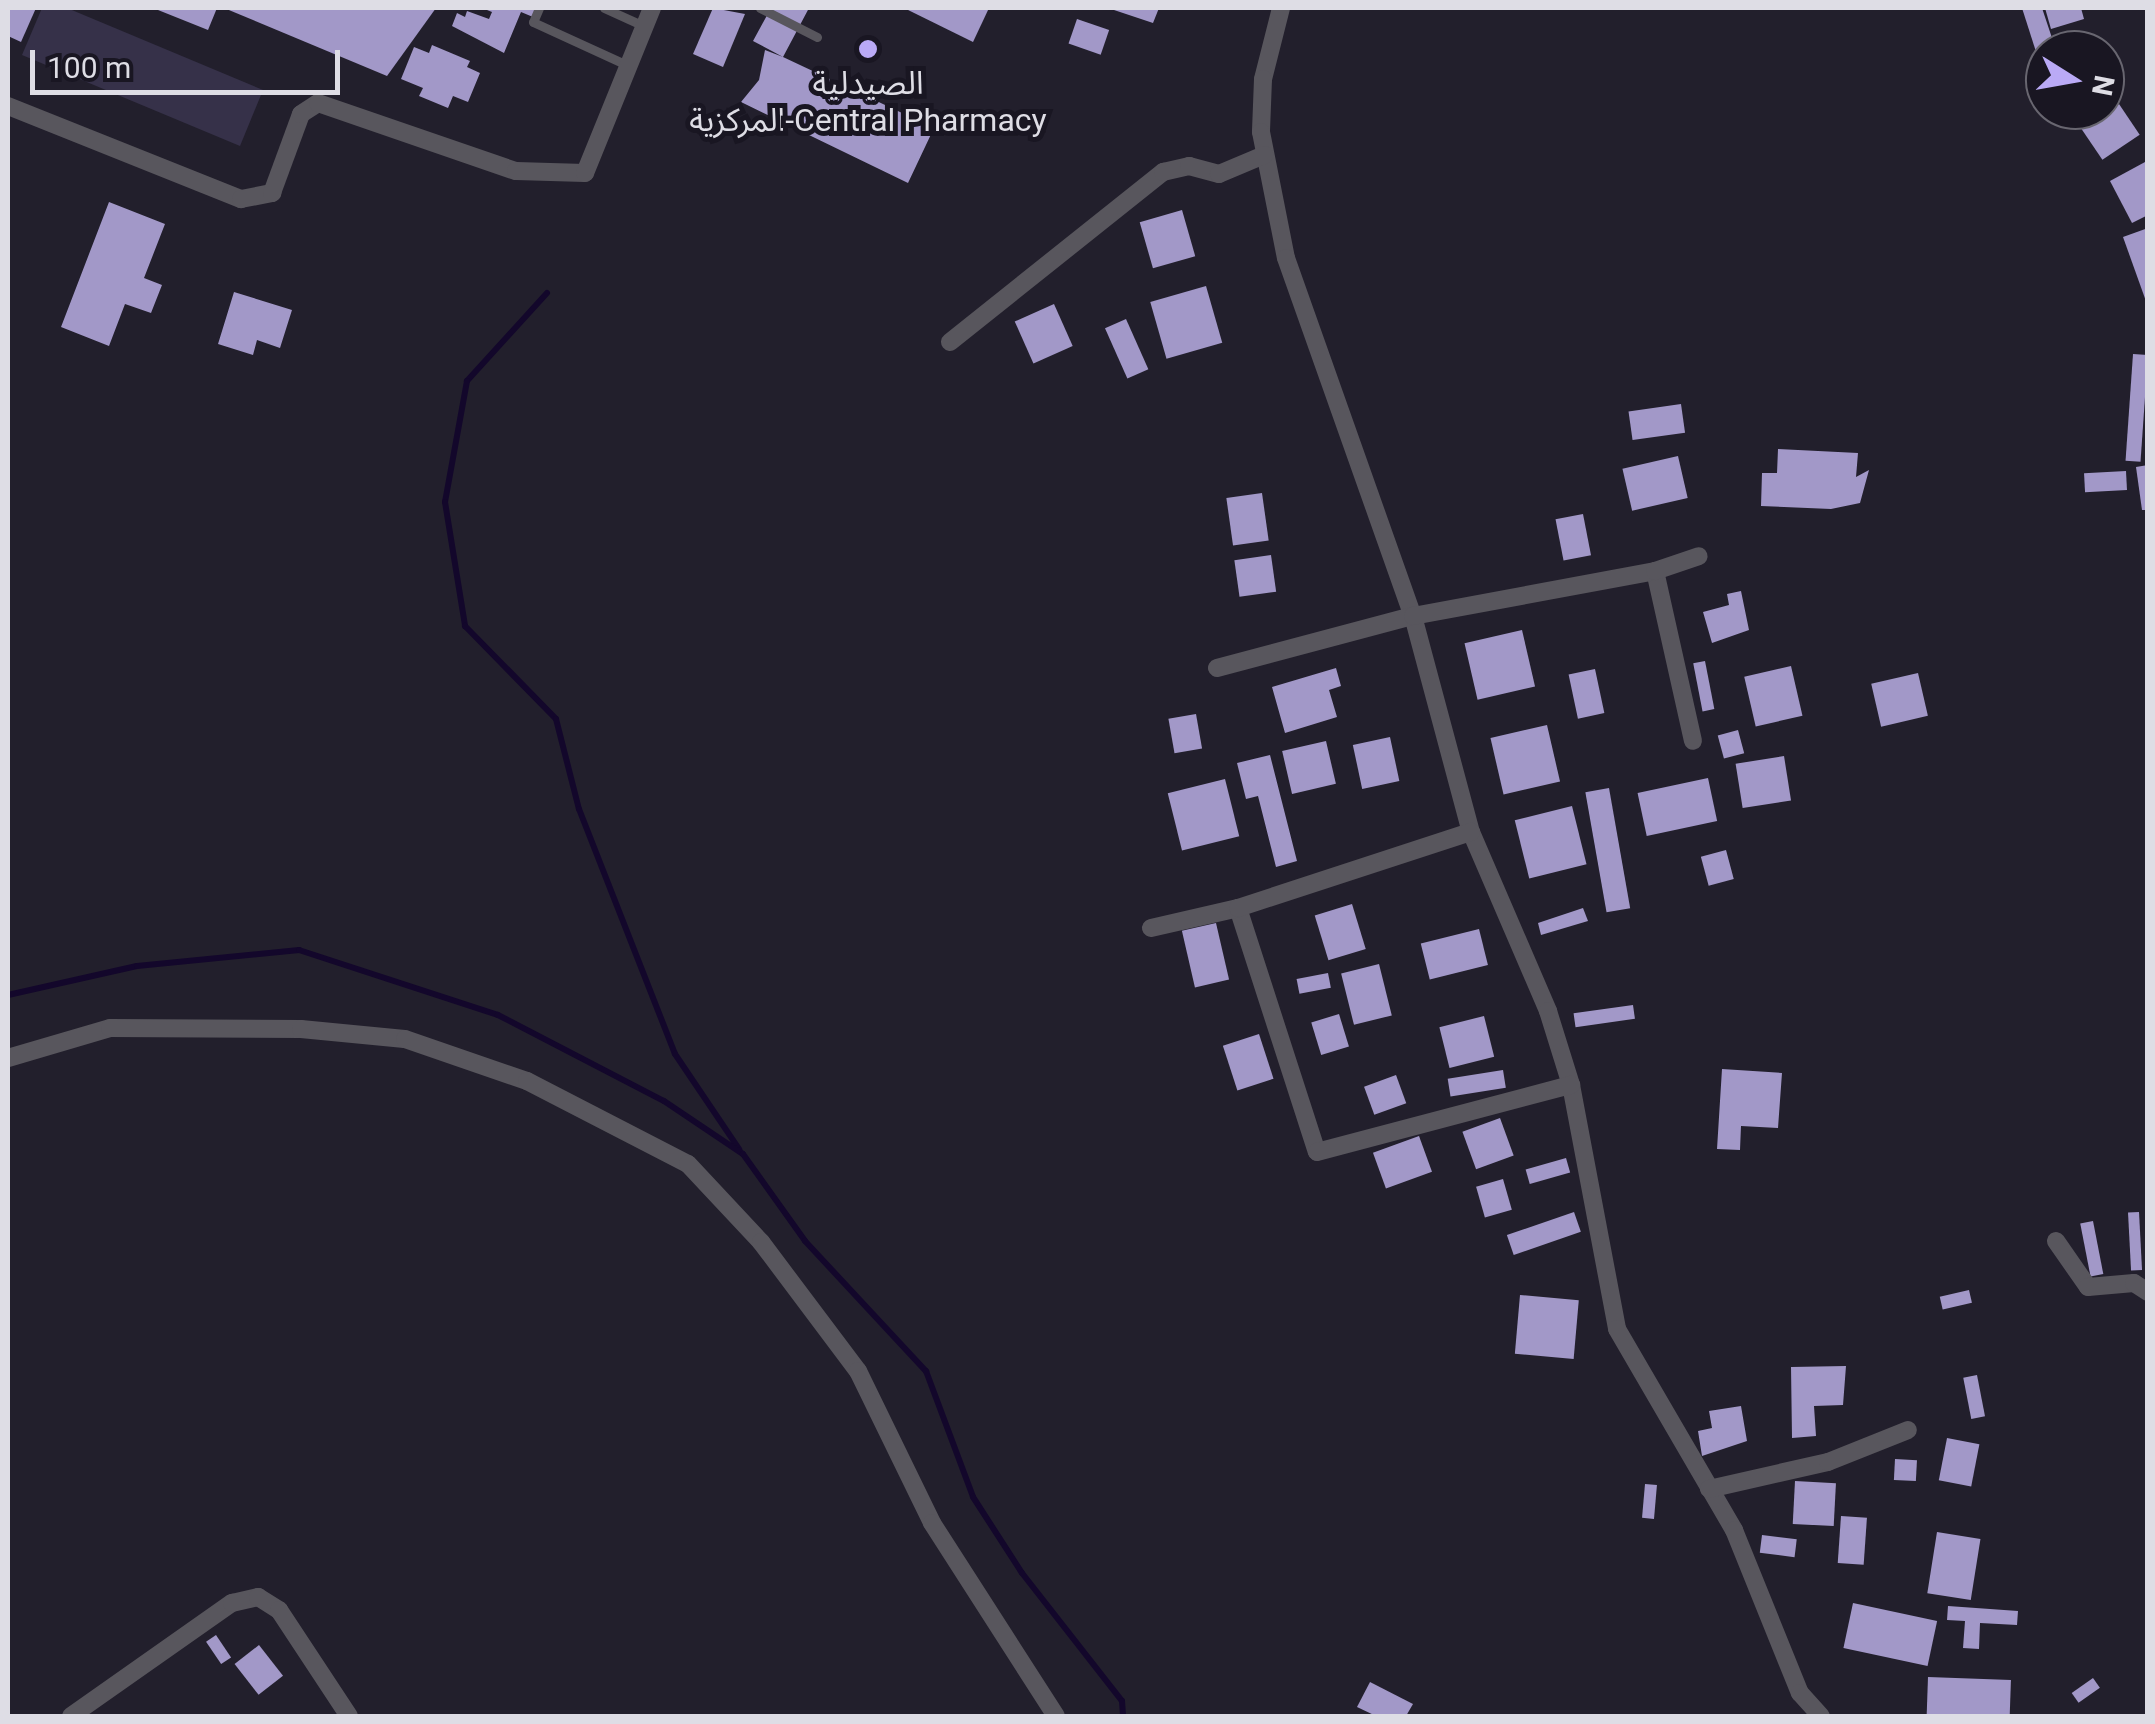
<!DOCTYPE html>
<html>
<head>
<meta charset="utf-8">
<style>
	body { margin:0 }
	#map { position:relative; width:2155px; height:1724px; overflow:hidden; background:#221f2c; font-family:Roboto,"Noto Sans Arabic",sans-serif }
	div>[style] { position:absolute }
	.green>* { inset:0; background:#363149 }
	.stream>* { height:6px; margin:-3px; padding:0 3px; transform-origin:3px; border-radius:3px; background:#13072b }
	.building>* { inset:0; background:#a298c8; transform-origin:0 0 }
	.service>* { height:9px; margin:-4.5px; padding:0 4.5px; transform-origin:4.5px; border-radius:4.5px; background:#58565d }
	.minor>* { height:18px; margin:-9px; padding:0 9px; transform-origin:9px; border-radius:9px; background:#58565d }
	.dots>* { width:28px; height:28px; translate:-50% -50%; box-sizing:border-box; border:5px solid #191622; border-radius:50% }
	span { translate:-50% -50%; white-space:nowrap; text-align:center; line-height:1.15; -webkit-text-stroke:10px #191622; paint-order:stroke }
	.poi-label { font-size:32px; color:#dedde5 }
	.frame { position:absolute; inset:0; border:10px solid #dedde5; pointer-events:none }
	.north { position:absolute; left:2025px; top:30px; width:100px; height:100px; box-sizing:border-box; background:#191622; border:2px solid #686670; border-radius:50%; rotate:101deg; font-size:28px; font-weight:700; line-height:40px; text-align:center; color:#dedde5 }
	.north::after { content:''; display:block; margin:auto; width:35px; height:45px; background:#baaaf6; clip-path:polygon(50% 0,100% 100%,50% 72%,0 100%) }
	.scale { position:absolute; left:30px; top:50px; width:310px; height:45px; box-sizing:border-box; border:5px solid #dedde5; border-top:0; padding-left:12px; font-size:30px; line-height:35px; white-space:nowrap; color:#dedde5; -webkit-text-stroke:8px #191622; paint-order:stroke }
</style>
</head>
<body>
<div id="map">
	<div class="green">
		<div style="clip-path:polygon(42px 8px,67px 8px,263px 90px,240px 146px,22px 55px)"></div>
	</div>
	<div class="stream">
		<div style="left:547px;top:293px;width:119px;rotate:132.3deg"></div>
		<div style="left:467px;top:381px;width:123px;rotate:100.3deg"></div>
		<div style="left:445px;top:502px;width:126px;rotate:80.8deg"></div>
		<div style="left:465px;top:626px;width:130px;rotate:45.6deg"></div>
		<div style="left:556px;top:719px;width:93px;rotate:75.7deg"></div>
		<div style="left:579px;top:809px;width:263px;rotate:68.6deg"></div>
		<div style="left:675px;top:1054px;width:115px;rotate:56deg"></div>
		<div style="left:8px;top:995px;width:132px;rotate:-12.7deg"></div>
		<div style="left:137px;top:966px;width:163px;rotate:-5.6deg"></div>
		<div style="left:299px;top:950px;width:209px;rotate:18.1deg"></div>
		<div style="left:498px;top:1015px;width:187px;rotate:27.4deg"></div>
		<div style="left:664px;top:1101px;width:95px;rotate:33.9deg"></div>
		<div style="left:743px;top:1154px;width:107px;rotate:54.5deg"></div>
		<div style="left:805px;top:1241px;width:178px;rotate:47.1deg"></div>
		<div style="left:926px;top:1371px;width:134px;rotate:69.5deg"></div>
		<div style="left:973px;top:1497px;width:90px;rotate:57.2deg"></div>
		<div style="left:1022px;top:1573px;width:162px;rotate:52deg"></div>
		<div style="left:1122px;top:1701px;width:15px;rotate:86deg"></div>
	</div>
	<div class="building">
		<div style="clip-path:polygon(8px 8px,36px 8px,21px 42px,8px 36px)"></div>
		<div style="clip-path:polygon(153px 8px,217px 8px,208px 30px)"></div>
		<div style="clip-path:polygon(224px 8px,436px 8px,387px 76px)"></div>
		<div style="clip-path:polygon(482px 8px,537px 8px,533px 17px,521px 12px,504px 53px,452px 26px,457px 13px,465px 17px,467px 11px,489px 19px,492px 12px)"></div>
		<div style="clip-path:polygon(713px 8px,745px 14px,723px 67px,693px 54px)"></div>
		<div style="clip-path:polygon(771px 8px,809px 8px,783px 57px,934px 128px,908px 183px,741px 102px,759px 80px,765px 50px,783px 57px,753px 41px)"></div>
		<div style="clip-path:polygon(904px 8px,989px 8px,973px 42px)"></div>
		<div style="clip-path:polygon(1108px 8px,1159px 8px,1153px 23px)"></div>
		<div style="clip-path:polygon(2022px 8px,2042px 8px,2056px 50px,2038px 58px)"></div>
		<div style="clip-path:polygon(2045px 8px,2081px 8px,2084px 19px,2051px 29px)"></div>
		<div style="left:1077px;top:19px;width:34px;height:26px;rotate:19deg"></div>
		<div style="clip-path:polygon(432px 45px,470px 61px,467px 67px,480px 73px,468px 102px,453px 96px,448px 108px,419px 96px,423px 88px,401px 79px,414px 47px,429px 53px)"></div>
		<div style="left:2119px;top:104px;width:37px;height:45px;rotate:56deg"></div>
		<div style="clip-path:polygon(2145px 162px,2148px 215px,2132px 223px,2110px 181px)"></div>
		<div style="clip-path:polygon(109px 202px,165px 224px,144px 278px,162px 285px,151px 313px,125px 304px,109px 346px,61px 327px)"></div>
		<div style="left:1182px;top:210px;width:48px;height:44px;rotate:74deg"></div>
		<div style="clip-path:polygon(2148px 228px,2148px 304px,2147px 304px,2123px 237px)"></div>
		<div style="left:1206px;top:286px;width:59px;height:58px;rotate:74deg"></div>
		<div style="clip-path:polygon(234px 292px,292px 310px,280px 348px,257px 340px,253px 355px,218px 344px)"></div>
		<div style="left:1054px;top:304px;width:46px;height:43px;rotate:66deg"></div>
		<div style="left:1126px;top:319px;width:55px;height:23px;rotate:66deg"></div>
		<div style="left:2133px;top:354px;width:15px;height:107px;rotate:4deg"></div>
		<div style="left:1681px;top:404px;width:29px;height:53px;rotate:82deg"></div>
		<div style="clip-path:polygon(1778px 449px,1858px 453px,1856px 477px,1869px 470px,1860px 503px,1831px 509px,1761px 506px,1762px 473px,1777px 473px)"></div>
		<div style="left:1678px;top:456px;width:43px;height:57px;rotate:77deg"></div>
		<div style="clip-path:polygon(2148px 465px,2148px 510px,2142px 510px,2136px 467px)"></div>
		<div style="left:2126px;top:471px;width:19px;height:42px;rotate:87deg"></div>
		<div style="left:1262px;top:493px;width:48px;height:36px;rotate:82deg"></div>
		<div style="left:1583px;top:514px;width:42px;height:28px;rotate:79deg"></div>
		<div style="left:1271px;top:555px;width:37px;height:37px;rotate:82deg"></div>
		<div style="clip-path:polygon(1741px 591px,1749px 630px,1712px 643px,1703px 612px,1729px 605px,1727px 594px)"></div>
		<div style="left:1522px;top:630px;width:58px;height:59px;rotate:77deg"></div>
		<div style="left:1705px;top:661px;width:49px;height:12px;rotate:79deg"></div>
		<div style="left:1791px;top:666px;width:51px;height:48px;rotate:77deg"></div>
		<div style="clip-path:polygon(1336px 668px,1341px 686px,1329px 690px,1337px 717px,1285px 733px,1272px 687px)"></div>
		<div style="left:1595px;top:669px;width:45px;height:27px;rotate:78deg"></div>
		<div style="left:1918px;top:673px;width:44px;height:48px;rotate:77deg"></div>
		<div style="left:1196px;top:714px;width:35px;height:28px;rotate:80deg"></div>
		<div style="left:1547px;top:725px;width:58px;height:58px;rotate:77deg"></div>
		<div style="left:1738px;top:730px;width:24px;height:21px;rotate:75deg"></div>
		<div style="left:1390px;top:737px;width:45px;height:38px;rotate:78deg"></div>
		<div style="left:1326px;top:741px;width:44px;height:45px;rotate:77deg"></div>
		<div style="clip-path:polygon(1270px 755px,1297px 861px,1276px 867px,1258px 796px,1246px 799px,1237px 763px)"></div>
		<div style="left:1784px;top:756px;width:45px;height:49px;rotate:81deg"></div>
		<div style="left:1708px;top:778px;width:44px;height:72px;rotate:78deg"></div>
		<div style="left:1225px;top:779px;width:59px;height:59px;rotate:76deg"></div>
		<div style="left:1609px;top:788px;width:122px;height:24px;rotate:80deg"></div>
		<div style="left:1572px;top:806px;width:60px;height:59px;rotate:76deg"></div>
		<div style="left:1726px;top:850px;width:30px;height:26px;rotate:75deg"></div>
		<div style="left:1352px;top:904px;width:47px;height:39px;rotate:73deg"></div>
		<div style="clip-path:polygon(1583px 908px,1588px 921px,1541px 935px,1538px 923px)"></div>
		<div style="left:1216px;top:923px;width:58px;height:35px;rotate:77deg"></div>
		<div style="left:1479px;top:929px;width:37px;height:60px;rotate:76deg"></div>
		<div style="left:1379px;top:964px;width:53px;height:39px;rotate:76deg"></div>
		<div style="left:1328px;top:973px;width:15px;height:32px;rotate:79deg"></div>
		<div style="left:1633px;top:1005px;width:14px;height:60px;rotate:82deg"></div>
		<div style="left:1339px;top:1014px;width:34px;height:29px;rotate:73deg"></div>
		<div style="left:1484px;top:1016px;width:42px;height:46px;rotate:76deg"></div>
		<div style="left:1259px;top:1034px;width:47px;height:38px;rotate:72deg"></div>
		<div style="clip-path:polygon(1722px 1069px,1782px 1073px,1778px 1128px,1741px 1126px,1740px 1150px,1717px 1149px)"></div>
		<div style="left:1503px;top:1070px;width:18px;height:56px;rotate:81deg"></div>
		<div style="left:1396px;top:1075px;width:30px;height:34px;rotate:70deg"></div>
		<div style="left:1500px;top:1118px;width:40px;height:40px;rotate:70deg"></div>
		<div style="left:1419px;top:1136px;width:38px;height:49px;rotate:70deg"></div>
		<div style="left:1566px;top:1158px;width:15px;height:42px;rotate:74deg"></div>
		<div style="left:1503px;top:1179px;width:32px;height:28px;rotate:74deg"></div>
		<div style="left:1574px;top:1212px;width:21px;height:71px;rotate:71deg"></div>
		<div style="left:2139px;top:1212px;width:58px;height:11px;rotate:87deg"></div>
		<div style="left:2093px;top:1221px;width:54px;height:13px;rotate:79deg"></div>
		<div style="left:1969px;top:1290px;width:13px;height:30px;rotate:77deg"></div>
		<div style="left:1520px;top:1295px;width:59px;height:59px;rotate:5deg"></div>
		<div style="clip-path:polygon(1846px 1366px,1843px 1405px,1814px 1406px,1816px 1436px,1792px 1438px,1791px 1367px)"></div>
		<div style="left:1977px;top:1375px;width:42px;height:14px;rotate:79deg"></div>
		<div style="clip-path:polygon(1741px 1406px,1747px 1441px,1702px 1456px,1698px 1431px,1712px 1428px,1709px 1411px)"></div>
		<div style="left:1947px;top:1438px;width:33px;height:43px;rotate:11deg"></div>
		<div style="left:1895px;top:1459px;width:22px;height:21px;rotate:3deg"></div>
		<div style="left:1795px;top:1481px;width:41px;height:43px;rotate:3deg"></div>
		<div style="left:1645px;top:1484px;width:12px;height:34px;rotate:5deg"></div>
		<div style="left:1841px;top:1516px;width:26px;height:47px;rotate:4deg"></div>
		<div style="left:1937px;top:1532px;width:44px;height:62px;rotate:9deg"></div>
		<div style="left:1762px;top:1535px;width:35px;height:18px;rotate:7deg"></div>
		<div style="left:1853px;top:1603px;width:86px;height:46px;rotate:12deg"></div>
		<div style="clip-path:polygon(1948px 1606px,2018px 1611px,2017px 1625px,1980px 1623px,1979px 1649px,1963px 1648px,1965px 1621px,1947px 1620px)"></div>
		<div style="left:216px;top:1635px;width:27px;height:12px;rotate:56deg"></div>
		<div style="left:259px;top:1645px;width:39px;height:31px;rotate:52deg"></div>
		<div style="left:1928px;top:1677px;width:83px;height:38px;rotate:2deg"></div>
		<div style="left:2093px;top:1678px;width:12px;height:26px;rotate:55deg"></div>
		<div style="clip-path:polygon(1370px 1682px,1413px 1704px,1406px 1716px,1376px 1716px,1357px 1707px)"></div>
	</div>
	<div class="service">
		<div style="left:539px;top:8px;width:15px;rotate:113deg"></div>
		<div style="left:533px;top:22px;width:106px;rotate:24.6deg"></div>
		<div style="left:604px;top:8px;width:44px;rotate:24.2deg"></div>
		<div style="left:760px;top:8px;width:64px;rotate:27deg"></div>
	</div>
	<div class="minor">
		<div style="left:1281px;top:8px;width:73px;rotate:104.2deg"></div>
		<div style="left:1263px;top:79px;width:53px;rotate:92.2deg"></div>
		<div style="left:1261px;top:132px;width:128px;rotate:78.8deg"></div>
		<div style="left:1286px;top:258px;width:380px;rotate:70.5deg"></div>
		<div style="left:1413px;top:616px;width:224px;rotate:75deg"></div>
		<div style="left:1471px;top:832px;width:195px;rotate:66.7deg"></div>
		<div style="left:1548px;top:1011px;width:77px;rotate:72.7deg"></div>
		<div style="left:1571px;top:1085px;width:248px;rotate:79.3deg"></div>
		<div style="left:1617px;top:1329px;width:233px;rotate:59.8deg"></div>
		<div style="left:1734px;top:1530px;width:176px;rotate:68deg"></div>
		<div style="left:1800px;top:1693px;width:31px;rotate:48deg"></div>
		<div style="left:8px;top:106px;width:251px;rotate:21.8deg"></div>
		<div style="left:241px;top:199px;width:32px;rotate:-11deg"></div>
		<div style="left:272px;top:193px;width:84px;rotate:-69.8deg"></div>
		<div style="left:301px;top:114px;width:20px;rotate:-33deg"></div>
		<div style="left:318px;top:103px;width:209px;rotate:19deg"></div>
		<div style="left:516px;top:171px;width:69px;rotate:1.7deg"></div>
		<div style="left:585px;top:173px;width:178px;rotate:-67.9deg"></div>
		<div style="left:950px;top:342px;width:273px;rotate:-38.6deg"></div>
		<div style="left:1163px;top:172px;width:27px;rotate:-13deg"></div>
		<div style="left:1189px;top:166px;width:31px;rotate:15deg"></div>
		<div style="left:1219px;top:174px;width:49px;rotate:-22.9deg"></div>
		<div style="left:1655px;top:571px;width:174px;rotate:77.4deg"></div>
		<div style="left:1217px;top:668px;width:203px;rotate:-14.9deg"></div>
		<div style="left:1413px;top:616px;width:246px;rotate:-10.5deg"></div>
		<div style="left:1655px;top:571px;width:46px;rotate:-18.8deg"></div>
		<div style="left:1238px;top:908px;width:256px;rotate:72.1deg"></div>
		<div style="left:1317px;top:1152px;width:263px;rotate:-14.8deg"></div>
		<div style="left:1151px;top:928px;width:89px;rotate:-12.9deg"></div>
		<div style="left:1238px;top:908px;width:245px;rotate:-18.1deg"></div>
		<div style="left:8px;top:1058px;width:106px;rotate:-16.4deg"></div>
		<div style="left:110px;top:1028px;width:191px;rotate:0.3deg"></div>
		<div style="left:301px;top:1029px;width:104px;rotate:5.5deg"></div>
		<div style="left:405px;top:1039px;width:129px;rotate:19deg"></div>
		<div style="left:527px;top:1081px;width:181px;rotate:27.3deg"></div>
		<div style="left:688px;top:1164px;width:107px;rotate:46.9deg"></div>
		<div style="left:761px;top:1242px;width:161px;rotate:53.1deg"></div>
		<div style="left:858px;top:1371px;width:169px;rotate:64deg"></div>
		<div style="left:932px;top:1523px;width:229px;rotate:57.3deg"></div>
		<div style="left:2056px;top:1241px;width:56px;rotate:55.2deg"></div>
		<div style="left:2088px;top:1287px;width:46px;rotate:-5deg"></div>
		<div style="left:2134px;top:1283px;width:17px;rotate:33deg"></div>
		<div style="left:1709px;top:1489px;width:122px;rotate:-12.8deg"></div>
		<div style="left:1828px;top:1462px;width:86px;rotate:-21.8deg"></div>
		<div style="left:71px;top:1716px;width:197px;rotate:-35.1deg"></div>
		<div style="left:232px;top:1603px;width:27px;rotate:-13deg"></div>
		<div style="left:258px;top:1597px;width:25px;rotate:32deg"></div>
		<div style="left:279px;top:1610px;width:127px;rotate:56.6deg"></div>
	</div>
	<div class="dots">
		<div style="left:868px;top:49px;background:#baaaf6"></div>
	</div>
	<div class="poi-label">
		<span style="left:868px;top:102px">الصيدلية<br>المركزية-Central Pharmacy</span>
	</div>
	<div class="frame"></div>
	<div class="north">N</div>
	<div class="scale">100 m</div>
</div>
</body>
</html>
